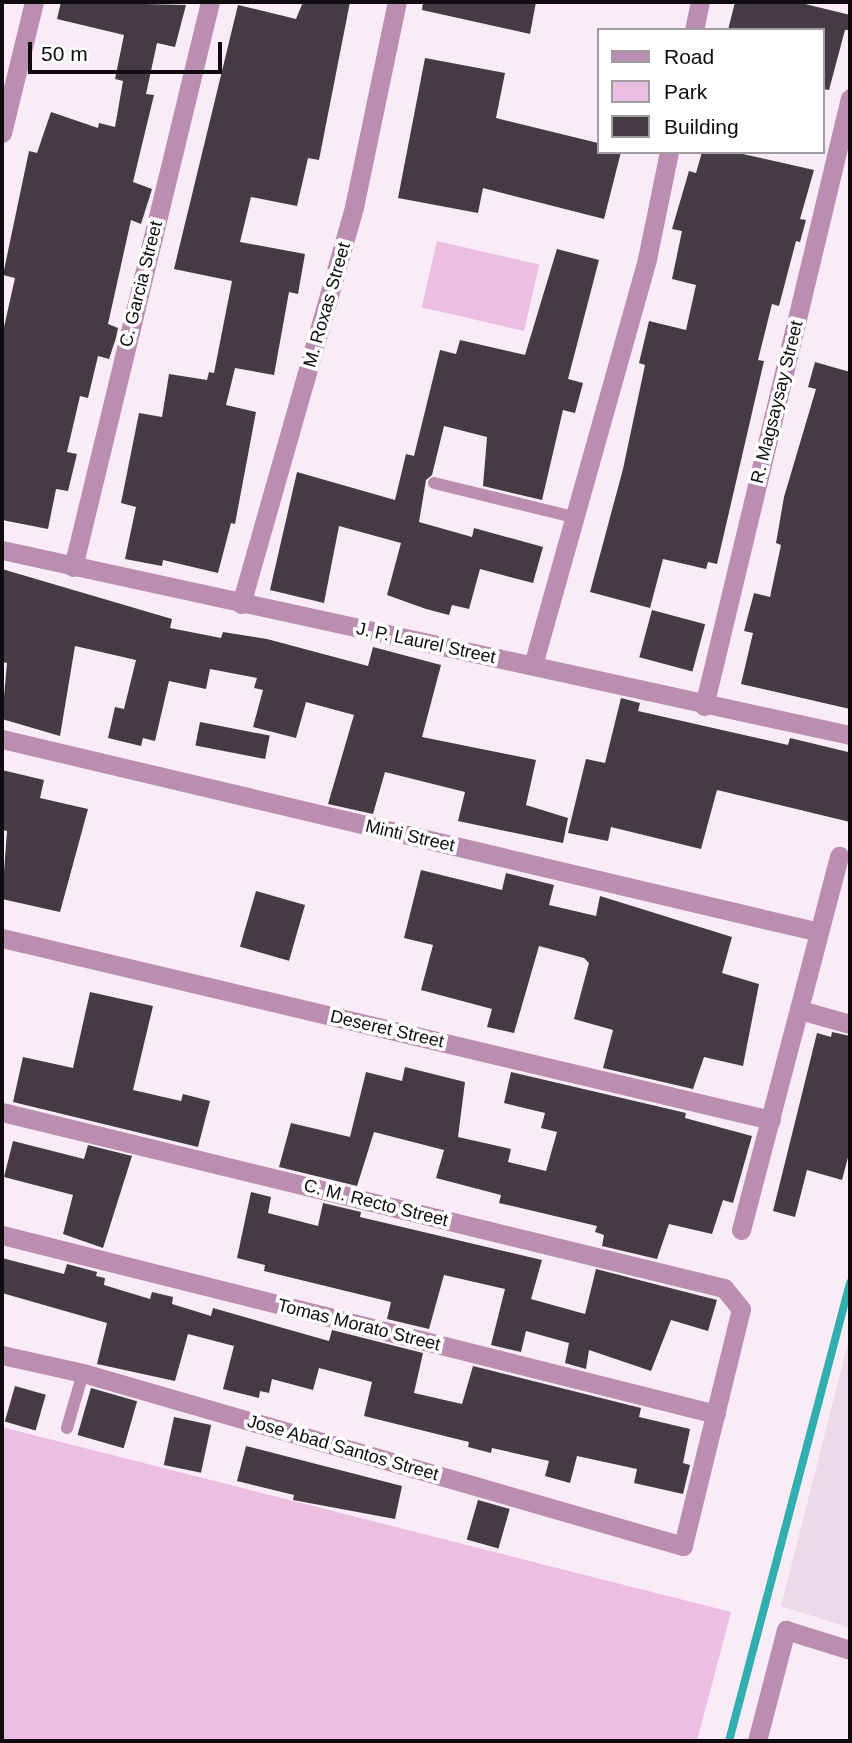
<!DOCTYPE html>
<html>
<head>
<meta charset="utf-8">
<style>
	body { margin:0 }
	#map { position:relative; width:852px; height:1743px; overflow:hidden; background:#f9ecf6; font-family:Arial,sans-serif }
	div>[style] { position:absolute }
	.built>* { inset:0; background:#eddae9 }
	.green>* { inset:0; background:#edbee3; transform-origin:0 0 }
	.stream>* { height:8px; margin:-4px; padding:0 4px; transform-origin:4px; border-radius:4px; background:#31aeb0 }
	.building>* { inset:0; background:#453c43; transform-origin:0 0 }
	.service>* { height:12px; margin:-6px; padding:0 6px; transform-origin:6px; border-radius:6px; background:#bb8db1 }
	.minor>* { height:19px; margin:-9.5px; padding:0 9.5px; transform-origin:9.5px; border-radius:9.5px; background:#bb8db1 }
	span { translate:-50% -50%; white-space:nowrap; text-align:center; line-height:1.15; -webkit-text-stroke:7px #fff; paint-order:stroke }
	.street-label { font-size:18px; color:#0f0b0e }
	.frame { position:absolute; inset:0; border:4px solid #0f0b0e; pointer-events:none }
	.legend { position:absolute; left:597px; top:28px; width:228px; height:126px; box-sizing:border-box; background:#fff; border:2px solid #9f9d9f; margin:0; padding:9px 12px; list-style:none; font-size:21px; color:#0f0b0e }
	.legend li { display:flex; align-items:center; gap:14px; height:35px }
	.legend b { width:35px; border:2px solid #9f9d9f }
	.scale { position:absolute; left:28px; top:42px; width:194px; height:32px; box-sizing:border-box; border:4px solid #0f0b0e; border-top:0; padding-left:9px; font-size:21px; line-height:24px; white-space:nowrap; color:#0f0b0e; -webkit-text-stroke:5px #fff; paint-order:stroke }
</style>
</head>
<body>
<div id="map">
	<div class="built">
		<div style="clip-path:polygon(850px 1335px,850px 1628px,781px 1606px)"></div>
	</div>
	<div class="green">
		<div style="left:437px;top:241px;width:105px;height:68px;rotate:13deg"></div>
		<div style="clip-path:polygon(2px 1427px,731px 1612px,697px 1741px,2px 1741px)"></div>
	</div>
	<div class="stream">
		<div style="left:729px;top:1741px;width:474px;rotate:-75.2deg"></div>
	</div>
	<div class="building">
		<div style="clip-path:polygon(61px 2px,186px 5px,175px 47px,157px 43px,146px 94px,154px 95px,133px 182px,152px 189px,141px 224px,131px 220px,108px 324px,118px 328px,116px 338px,109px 359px,98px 356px,88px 398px,80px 396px,67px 452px,77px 454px,68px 491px,56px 489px,48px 529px,2px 520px,2px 336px,15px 278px,3px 275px,29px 151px,37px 153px,51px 112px,98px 128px,99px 123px,115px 127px,123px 81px,115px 79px,124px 35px,57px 19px)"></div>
		<div style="clip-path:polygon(303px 2px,350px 2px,319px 160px,308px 158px,297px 206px,251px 197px,240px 242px,305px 254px,298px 294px,289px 292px,274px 375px,235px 368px,226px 405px,256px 412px,235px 524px,231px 523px,218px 573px,163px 560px,162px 566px,125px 559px,136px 507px,121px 503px,139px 413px,162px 417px,169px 374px,207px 380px,209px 372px,214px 373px,232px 281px,174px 269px,238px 5px,296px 19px)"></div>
		<div style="clip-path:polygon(423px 2px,536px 2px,530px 34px,422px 10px)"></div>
		<div style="clip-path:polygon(735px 2px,797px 2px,850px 15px,850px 30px,845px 30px,829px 90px,822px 89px,822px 30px,728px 30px)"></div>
		<div style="clip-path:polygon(425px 58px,505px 73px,496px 118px,598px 143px,598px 152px,621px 152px,604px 219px,483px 188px,478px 213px,398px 198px)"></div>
		<div style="clip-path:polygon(702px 152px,734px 152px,814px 170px,800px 219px,806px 220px,800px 242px,796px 241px,779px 306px,772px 304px,758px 360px,764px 361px,717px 564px,708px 562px,706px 569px,663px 559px,650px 608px,590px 592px,623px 469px,645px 365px,639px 363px,649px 321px,686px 330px,696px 285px,672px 279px,682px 231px,672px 229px,689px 171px,696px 173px)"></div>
		<div style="clip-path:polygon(557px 249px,599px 260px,568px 379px,583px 383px,575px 413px,563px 410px,542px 500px,483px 486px,487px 437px,444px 426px,432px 475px,426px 480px,419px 522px,472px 537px,474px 528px,543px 547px,533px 583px,480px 569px,469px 609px,452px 605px,449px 615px,426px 609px,387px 595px,401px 543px,339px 526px,324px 603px,270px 590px,297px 472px,395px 500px,406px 454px,414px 456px,440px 350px,456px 354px,460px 340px,525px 355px)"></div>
		<div style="clip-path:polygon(815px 362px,850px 372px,850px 709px,741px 684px,753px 633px,744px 631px,754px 593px,770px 597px,781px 545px,776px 543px,784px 497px,816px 389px,808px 387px)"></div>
		<div style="clip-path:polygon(2px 569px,172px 619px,170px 628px,221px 638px,223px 632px,267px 639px,368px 666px,373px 647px,441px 665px,422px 737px,536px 760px,526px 805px,568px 818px,563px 843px,458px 821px,465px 792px,385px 772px,373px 814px,328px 804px,354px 715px,306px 702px,296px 738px,253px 727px,263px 690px,254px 688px,257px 678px,210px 669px,206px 689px,169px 681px,155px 741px,143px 738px,141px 746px,108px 738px,115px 707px,124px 709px,136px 660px,75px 646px,60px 736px,2px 719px,7px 663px,2px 662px)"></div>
		<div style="left:652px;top:610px;width:55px;height:49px;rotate:15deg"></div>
		<div style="clip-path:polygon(621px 698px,640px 703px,638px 711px,788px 745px,790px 738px,848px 752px,850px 822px,717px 790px,701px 849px,611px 827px,608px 841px,568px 833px,586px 759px,605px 763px)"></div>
		<div style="left:200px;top:722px;width:71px;height:24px;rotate:11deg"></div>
		<div style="clip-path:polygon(2px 770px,44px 780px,40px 798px,88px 809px,60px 912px,2px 899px,7px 831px,2px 830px)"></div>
		<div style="clip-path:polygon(421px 870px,502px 890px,506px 873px,554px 885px,549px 905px,596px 916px,600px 896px,732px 937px,722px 973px,759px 984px,743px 1066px,704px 1057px,693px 1089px,603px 1068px,613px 1030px,574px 1019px,589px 963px,584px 958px,539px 946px,514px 1033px,487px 1027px,492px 1009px,421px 990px,433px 945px,404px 938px)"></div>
		<div style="left:256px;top:891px;width:51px;height:58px;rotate:16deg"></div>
		<div style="clip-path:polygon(90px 992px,153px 1006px,133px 1090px,181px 1101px,183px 1094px,210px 1101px,198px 1147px,13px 1102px,23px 1057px,73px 1068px)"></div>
		<div style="clip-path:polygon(832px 1032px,850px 1036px,850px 1150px,842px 1180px,807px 1170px,795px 1217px,773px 1211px,817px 1033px,831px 1037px)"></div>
		<div style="clip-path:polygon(405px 1067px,465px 1082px,458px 1137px,511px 1149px,508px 1162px,546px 1171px,557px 1132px,541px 1128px,545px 1113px,504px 1103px,511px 1072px,686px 1113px,685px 1118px,752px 1136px,733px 1203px,723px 1200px,712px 1234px,669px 1224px,657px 1259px,602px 1246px,604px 1235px,595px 1232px,597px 1226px,499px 1203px,501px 1195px,436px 1178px,444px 1150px,374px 1132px,357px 1186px,279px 1167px,291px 1123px,350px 1137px,366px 1072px,402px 1081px)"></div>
		<div style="clip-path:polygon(13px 1141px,84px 1159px,88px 1145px,132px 1156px,103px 1248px,63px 1234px,73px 1195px,4px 1177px)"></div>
		<div style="clip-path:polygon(251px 1192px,271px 1197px,268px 1213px,318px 1226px,323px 1203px,361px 1212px,360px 1217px,542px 1260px,531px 1299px,585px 1314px,596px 1269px,717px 1300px,708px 1331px,671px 1320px,651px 1371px,589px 1350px,586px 1369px,565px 1363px,569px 1343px,526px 1331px,521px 1352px,491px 1345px,505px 1289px,444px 1275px,429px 1329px,387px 1319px,391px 1302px,264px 1271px,265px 1265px,237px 1258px)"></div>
		<div style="clip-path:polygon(2px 1258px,64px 1274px,67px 1264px,97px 1272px,96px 1276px,105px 1278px,104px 1285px,150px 1299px,152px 1292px,173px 1297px,172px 1304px,211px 1316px,213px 1308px,329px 1341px,332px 1330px,423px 1353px,414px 1393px,462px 1404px,473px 1366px,641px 1408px,639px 1417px,690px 1429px,683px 1463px,690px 1465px,683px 1494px,634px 1483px,637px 1469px,577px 1456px,570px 1483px,545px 1476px,549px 1461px,492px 1448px,491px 1453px,468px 1447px,469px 1442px,364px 1416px,372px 1382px,319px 1368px,313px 1390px,272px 1379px,269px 1393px,260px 1391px,259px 1398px,223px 1389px,234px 1346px,188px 1334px,175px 1381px,97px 1364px,107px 1323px,2px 1293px)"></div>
		<div style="left:15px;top:1386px;width:32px;height:37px;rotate:16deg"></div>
		<div style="left:91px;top:1388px;width:48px;height:49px;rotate:16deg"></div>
		<div style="left:174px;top:1417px;width:38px;height:49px;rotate:12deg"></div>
		<div style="clip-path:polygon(246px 1446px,402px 1486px,395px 1519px,293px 1500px,294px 1495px,237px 1481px)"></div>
		<div style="left:478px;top:1500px;width:33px;height:41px;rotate:16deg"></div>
	</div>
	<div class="service">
		<div style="left:434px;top:483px;width:144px;rotate:13.7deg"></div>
		<div style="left:67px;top:1428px;width:57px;rotate:-73.8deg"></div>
	</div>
	<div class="minor">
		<div style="left:694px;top:30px;width:29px;rotate:-78deg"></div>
		<div style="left:2px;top:133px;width:135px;rotate:-76.3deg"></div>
		<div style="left:2px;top:550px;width:868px;rotate:12.31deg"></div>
		<div style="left:73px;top:567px;width:581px;rotate:-76.37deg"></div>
		<div style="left:241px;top:604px;width:413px;rotate:-74.1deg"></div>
		<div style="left:354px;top:207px;width:209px;rotate:-78.2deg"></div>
		<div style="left:533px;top:665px;width:422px;rotate:-74.3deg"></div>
		<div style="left:647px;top:259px;width:109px;rotate:-78.4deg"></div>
		<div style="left:704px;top:706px;width:625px;rotate:-76.5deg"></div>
		<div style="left:2px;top:739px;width:839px;rotate:13.29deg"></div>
		<div style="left:2px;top:938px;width:790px;rotate:13.32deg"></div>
		<div style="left:800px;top:1010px;width:52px;rotate:15.6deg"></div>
		<div style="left:2px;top:1112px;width:743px;rotate:13.7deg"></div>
		<div style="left:724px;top:1288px;width:27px;rotate:51deg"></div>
		<div style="left:741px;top:1309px;width:244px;rotate:103.8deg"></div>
		<div style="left:683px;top:1546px;width:624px;rotate:-163.92deg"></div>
		<div style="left:83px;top:1373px;width:83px;rotate:-167.5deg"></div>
		<div style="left:741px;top:1230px;width:387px;rotate:-75.3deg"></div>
		<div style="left:2px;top:1235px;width:736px;rotate:14.07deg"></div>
		<div style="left:757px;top:1741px;width:115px;rotate:-75.4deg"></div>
		<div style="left:786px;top:1630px;width:67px;rotate:17.4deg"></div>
	</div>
	<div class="street-label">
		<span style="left:141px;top:284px;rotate:-76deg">C. Garcia Street</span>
		<span style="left:327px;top:305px;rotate:-74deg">M. Roxas Street</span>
		<span style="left:777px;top:402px;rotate:-76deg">R. Magsaysay Street</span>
		<span style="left:426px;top:643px;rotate:12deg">J. P. Laurel Street</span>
		<span style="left:410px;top:836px;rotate:13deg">Minti Street</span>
		<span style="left:387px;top:1029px;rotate:13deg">Deseret Street</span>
		<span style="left:376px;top:1203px;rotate:14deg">C. M. Recto Street</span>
		<span style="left:359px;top:1325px;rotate:14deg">Tomas Morato Street</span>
		<span style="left:343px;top:1448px;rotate:16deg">Jose Abad Santos Street</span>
	</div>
	<div class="frame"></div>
	<ul class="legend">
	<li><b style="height:9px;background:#bb8db1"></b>Road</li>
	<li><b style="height:19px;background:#edbee3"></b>Park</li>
	<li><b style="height:19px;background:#453c43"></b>Building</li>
	</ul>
	<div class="scale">50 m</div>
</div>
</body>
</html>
